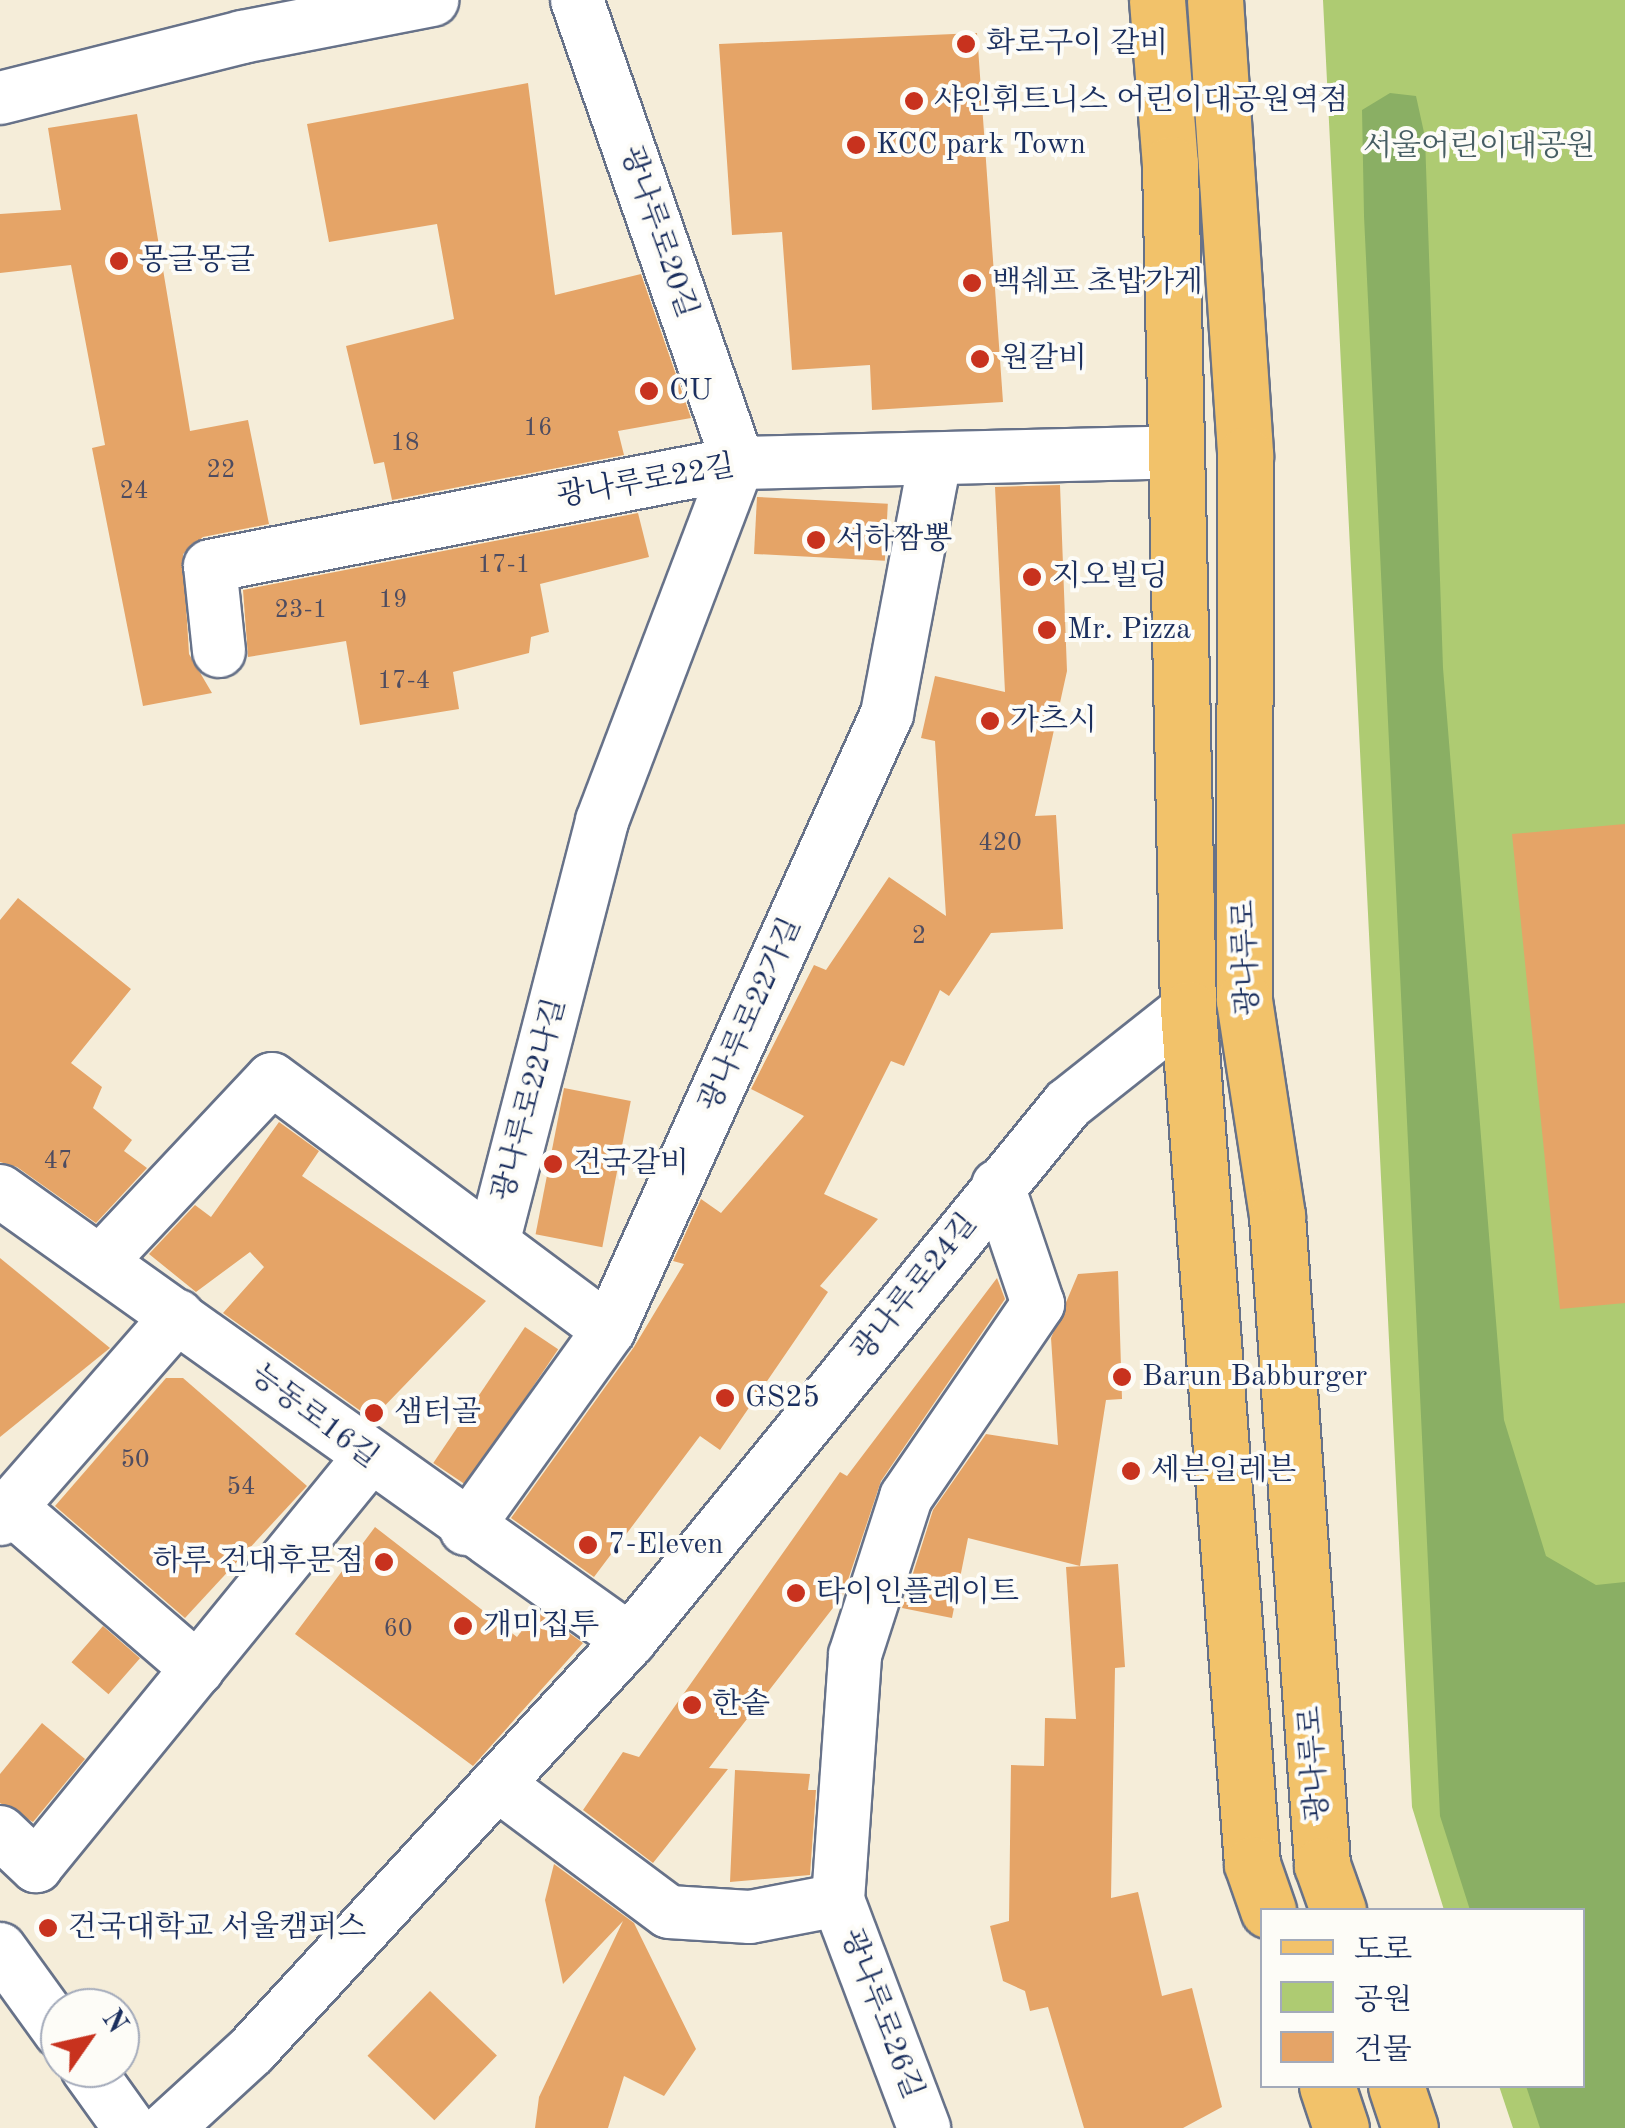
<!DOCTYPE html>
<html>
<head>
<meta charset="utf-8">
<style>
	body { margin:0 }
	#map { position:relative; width:1625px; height:2128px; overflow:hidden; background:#f5edd9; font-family:"Old Standard TT","Noto Serif KR",serif }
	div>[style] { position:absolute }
	.green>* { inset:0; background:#aecb72 }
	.forest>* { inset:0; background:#8aaf64 }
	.building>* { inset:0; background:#e5a467; transform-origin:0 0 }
	.roads { filter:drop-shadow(2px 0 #677289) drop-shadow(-2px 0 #677289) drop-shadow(0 2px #677289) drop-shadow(0 -2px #677289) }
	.minor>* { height:52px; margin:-26px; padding:0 26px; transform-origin:26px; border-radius:26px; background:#fff }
	.major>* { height:55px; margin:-27.5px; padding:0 27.5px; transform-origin:27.5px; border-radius:27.5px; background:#f2c26a }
	.dots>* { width:28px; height:28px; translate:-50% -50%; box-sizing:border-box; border:5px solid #fdfcf7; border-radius:50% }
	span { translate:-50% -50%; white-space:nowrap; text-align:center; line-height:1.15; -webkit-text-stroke:8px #fdfcf7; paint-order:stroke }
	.number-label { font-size:25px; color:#4e4c60 }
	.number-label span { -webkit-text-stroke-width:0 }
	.poi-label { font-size:30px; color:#1b2f5e }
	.left { translate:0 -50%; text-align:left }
	.right { translate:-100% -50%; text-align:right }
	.park-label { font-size:30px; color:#475e64 }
	.street-label { font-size:30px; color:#1b2f5e }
	.legend { position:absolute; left:1260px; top:1908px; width:325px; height:180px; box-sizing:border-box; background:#fdfcf7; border:2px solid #a3aaba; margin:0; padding:12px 18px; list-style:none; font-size:30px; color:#1b2f5e }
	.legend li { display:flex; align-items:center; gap:20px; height:50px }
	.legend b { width:50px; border:2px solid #a3aaba }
	.north { position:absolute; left:40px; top:1988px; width:100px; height:100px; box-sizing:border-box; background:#fdfcf7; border:2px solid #a3aaba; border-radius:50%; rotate:56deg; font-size:28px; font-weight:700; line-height:40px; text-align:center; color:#1b2f5e }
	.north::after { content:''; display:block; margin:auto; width:35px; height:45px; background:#c8321e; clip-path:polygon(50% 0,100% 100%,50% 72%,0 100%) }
</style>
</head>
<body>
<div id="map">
	<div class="green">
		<div style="clip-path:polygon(1323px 0,1625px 0,1625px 2128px,1513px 2128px,1499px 2086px,1582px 2086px,1582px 1910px,1444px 1910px,1412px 1807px)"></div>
	</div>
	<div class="forest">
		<div style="clip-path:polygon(1390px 93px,1416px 96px,1425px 137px,1443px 668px,1504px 1420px,1546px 1556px,1596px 1585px,1625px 1582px,1625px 2128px,1540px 2128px,1526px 2086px,1582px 2086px,1582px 1910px,1470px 1910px,1440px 1816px,1364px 216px,1362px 110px)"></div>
	</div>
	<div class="building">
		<div style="clip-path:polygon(977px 33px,1003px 402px,872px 410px,870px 365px,792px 370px,782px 232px,732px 235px,719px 44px)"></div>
		<div style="clip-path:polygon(528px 83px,555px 295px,641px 274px,691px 418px,618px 431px,624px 455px,392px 500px,384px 462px,374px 464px,346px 346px,454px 319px,437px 224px,329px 242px,307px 124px)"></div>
		<div style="clip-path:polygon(137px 114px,190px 431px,248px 420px,269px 524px,203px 537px,183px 554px,189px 654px,212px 693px,143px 706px,92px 448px,105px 445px,71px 265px,0 273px,0 214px,61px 210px,48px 128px)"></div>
		<div style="clip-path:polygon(1060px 485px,1067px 671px,1035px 816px,1056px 815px,1063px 929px,991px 933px,949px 996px,940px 990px,904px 1066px,891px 1061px,824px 1194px,878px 1219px,820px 1286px,828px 1292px,720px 1450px,700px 1436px,594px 1577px,511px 1518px,634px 1347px,684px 1264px,673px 1261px,701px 1199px,721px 1213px,804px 1116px,751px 1089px,814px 965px,826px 970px,889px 877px,946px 916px,935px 741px,921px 738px,935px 676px,1005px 692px,995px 487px)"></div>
		<div style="left:757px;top:497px;width:131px;height:57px;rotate:3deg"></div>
		<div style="clip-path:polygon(638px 513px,649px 557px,540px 584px,549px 632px,531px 637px,529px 653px,453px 672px,459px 709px,360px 725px,346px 641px,248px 657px,243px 590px)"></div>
		<div style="clip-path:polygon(1625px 824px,1625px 1303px,1560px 1309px,1512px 834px)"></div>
		<div style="clip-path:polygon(18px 898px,131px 989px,71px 1063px,102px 1087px,93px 1108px,132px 1140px,124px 1151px,147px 1168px,96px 1223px,17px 1167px,0 1162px,0 920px)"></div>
		<div style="left:564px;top:1088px;width:68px;height:149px;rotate:11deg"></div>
		<div style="clip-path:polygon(279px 1122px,319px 1151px,302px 1176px,486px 1301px,372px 1419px,223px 1313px,264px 1267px,250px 1252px,196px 1292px,149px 1254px,195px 1205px,211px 1217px)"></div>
		<div style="clip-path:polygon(0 1258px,110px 1348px,0 1437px)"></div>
		<div style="clip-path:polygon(1118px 1271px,1122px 1399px,1106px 1400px,1080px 1566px,968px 1538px,952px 1618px,902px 1608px,933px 1510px,986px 1434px,1058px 1445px,1051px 1338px,1078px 1274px)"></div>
		<div style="clip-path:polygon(997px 1278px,1005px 1299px,881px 1481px,843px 1595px,709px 1768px,728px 1769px,653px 1863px,583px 1810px,623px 1752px,639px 1757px,840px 1472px,847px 1476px)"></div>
		<div style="left:525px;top:1327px;width:40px;height:164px;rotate:34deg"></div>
		<div style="clip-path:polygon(166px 1378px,183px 1378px,307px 1486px,185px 1618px,55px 1506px)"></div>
		<div style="clip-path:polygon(375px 1527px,517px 1637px,537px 1610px,583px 1643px,473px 1766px,295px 1634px)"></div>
		<div style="clip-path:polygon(1118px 1564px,1125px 1667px,1115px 1668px,1111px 1898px,1138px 1892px,1162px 1996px,1192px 1988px,1222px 2107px,1183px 2128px,1084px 2128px,1048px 2007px,1030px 2011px,1025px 1991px,1003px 1981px,990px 1926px,1009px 1921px,1011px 1765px,1044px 1766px,1045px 1718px,1076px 1719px,1066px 1567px)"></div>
		<div style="left:103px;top:1626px;width:49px;height:48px;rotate:41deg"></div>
		<div style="clip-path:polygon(42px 1723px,85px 1759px,33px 1822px,0 1803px,0 1774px)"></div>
		<div style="clip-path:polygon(735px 1770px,810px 1774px,808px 1790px,816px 1790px,810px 1875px,730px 1882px)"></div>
		<div style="clip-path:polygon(554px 1864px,634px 1923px,696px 2049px,664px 2096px,624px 2076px,608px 2128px,535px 2128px,539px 2097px,623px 1921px,563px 1984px,545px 1900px)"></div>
		<div style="left:430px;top:1991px;width:93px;height:90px;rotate:44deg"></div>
	</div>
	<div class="roads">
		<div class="minor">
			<div style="left:577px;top:0;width:490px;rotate:70.8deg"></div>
			<div style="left:0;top:98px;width:250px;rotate:-14.1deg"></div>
			<div style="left:242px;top:37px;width:194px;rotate:-11deg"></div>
			<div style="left:219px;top:651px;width:85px;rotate:-96deg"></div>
			<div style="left:210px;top:566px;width:538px;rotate:-11.04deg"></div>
			<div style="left:738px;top:463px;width:435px;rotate:-1.4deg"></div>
			<div style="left:0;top:1191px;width:774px;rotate:35.48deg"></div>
			<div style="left:493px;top:1243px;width:436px;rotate:-75.5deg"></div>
			<div style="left:602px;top:821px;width:383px;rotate:-69.2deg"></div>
			<div style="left:102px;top:1260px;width:248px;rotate:-46.8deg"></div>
			<div style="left:272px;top:1079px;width:420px;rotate:36.7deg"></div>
			<div style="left:10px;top:1507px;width:248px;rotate:40.8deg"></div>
			<div style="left:0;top:1519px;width:270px;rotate:-48.8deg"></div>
			<div style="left:466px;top:1529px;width:245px;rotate:-54.3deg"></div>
			<div style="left:609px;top:1330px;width:676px;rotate:-65.71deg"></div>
			<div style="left:887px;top:714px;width:259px;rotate:-79.3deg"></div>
			<div style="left:497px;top:1784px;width:214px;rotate:36.7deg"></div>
			<div style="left:669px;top:1912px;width:81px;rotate:3.5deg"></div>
			<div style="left:750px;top:1917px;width:90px;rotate:-10.9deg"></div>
			<div style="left:838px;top:1900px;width:246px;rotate:-86deg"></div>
			<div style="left:855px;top:1655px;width:166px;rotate:-72.1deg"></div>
			<div style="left:906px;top:1497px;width:234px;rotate:-55.6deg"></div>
			<div style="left:1038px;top:1304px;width:125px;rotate:-108.7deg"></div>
			<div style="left:0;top:1832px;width:50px;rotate:43.4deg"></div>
			<div style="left:36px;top:1866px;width:527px;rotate:-50.78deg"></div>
			<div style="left:838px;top:1900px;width:244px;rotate:69.3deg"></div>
			<div style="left:0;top:1949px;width:102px;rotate:54.1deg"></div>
			<div style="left:87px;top:2068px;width:74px;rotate:54.4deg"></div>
			<div style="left:167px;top:2128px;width:115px;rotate:-42.5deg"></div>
			<div style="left:252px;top:2050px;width:558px;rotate:-47.33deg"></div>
			<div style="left:630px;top:1640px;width:692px;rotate:-50.75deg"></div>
			<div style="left:1068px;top:1104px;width:153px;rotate:-38.4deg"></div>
		</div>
		<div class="major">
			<div style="left:1157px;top:0;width:165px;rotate:85.5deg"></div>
			<div style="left:1170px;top:164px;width:845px;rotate:88.78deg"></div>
			<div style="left:1188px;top:1009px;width:857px;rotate:85.72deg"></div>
			<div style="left:1252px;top:1864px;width:49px;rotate:70.8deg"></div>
			<div style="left:1215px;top:0;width:456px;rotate:86.2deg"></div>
			<div style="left:1245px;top:455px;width:545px;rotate:90.11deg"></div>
			<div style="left:1244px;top:1000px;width:219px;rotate:81.3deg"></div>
			<div style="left:1277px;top:1216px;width:651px;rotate:86.03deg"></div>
			<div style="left:1322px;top:1865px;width:48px;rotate:70.4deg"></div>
			<div style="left:1327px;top:2086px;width:44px;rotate:71.6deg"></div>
			<div style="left:1396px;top:2086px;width:44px;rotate:71.6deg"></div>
		</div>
	</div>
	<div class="dots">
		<div style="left:966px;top:44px;background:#c8321e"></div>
		<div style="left:914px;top:101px;background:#c8321e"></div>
		<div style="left:856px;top:145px;background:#c8321e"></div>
		<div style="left:119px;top:261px;background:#c8321e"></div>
		<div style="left:972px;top:283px;background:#c8321e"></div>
		<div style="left:980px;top:359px;background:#c8321e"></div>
		<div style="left:649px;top:391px;background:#c8321e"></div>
		<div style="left:816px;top:540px;background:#c8321e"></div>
		<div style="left:1032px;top:577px;background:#c8321e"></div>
		<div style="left:1047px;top:630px;background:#c8321e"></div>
		<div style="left:990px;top:721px;background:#c8321e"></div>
		<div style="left:553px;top:1164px;background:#c8321e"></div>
		<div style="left:1122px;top:1377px;background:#c8321e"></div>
		<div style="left:725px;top:1398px;background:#c8321e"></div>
		<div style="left:374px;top:1413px;background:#c8321e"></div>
		<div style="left:1131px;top:1471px;background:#c8321e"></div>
		<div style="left:588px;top:1545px;background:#c8321e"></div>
		<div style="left:384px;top:1562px;background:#c8321e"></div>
		<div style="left:796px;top:1593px;background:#c8321e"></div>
		<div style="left:463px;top:1626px;background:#c8321e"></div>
		<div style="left:692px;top:1705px;background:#c8321e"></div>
		<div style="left:48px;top:1928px;background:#c8321e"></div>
	</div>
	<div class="number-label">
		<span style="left:538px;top:429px">16</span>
		<span style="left:405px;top:444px">18</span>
		<span style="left:221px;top:471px">22</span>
		<span style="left:134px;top:492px">24</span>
		<span style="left:504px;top:566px">17-1</span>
		<span style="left:393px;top:601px">19</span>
		<span style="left:301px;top:611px">23-1</span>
		<span style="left:404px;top:682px">17-4</span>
		<span style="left:1000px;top:844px">420</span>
		<span style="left:919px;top:937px">2</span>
		<span style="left:58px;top:1162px">47</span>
		<span style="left:135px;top:1461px">50</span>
		<span style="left:241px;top:1488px">54</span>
		<span style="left:398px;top:1630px">60</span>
	</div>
	<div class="poi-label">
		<span class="left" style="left:986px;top:44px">화로구이 갈비</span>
		<span class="left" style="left:934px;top:101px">샤인휘트니스 어린이대공원역점</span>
		<span class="left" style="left:876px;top:145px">KCC park Town</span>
		<span class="left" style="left:139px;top:261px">몽글몽글</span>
		<span class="left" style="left:992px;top:283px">백쉐프 초밥가게</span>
		<span class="left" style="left:1000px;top:359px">원갈비</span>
		<span class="left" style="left:669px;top:391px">CU</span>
		<span class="left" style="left:836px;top:540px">서하짬뽕</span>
		<span class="left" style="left:1052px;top:577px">지오빌딩</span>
		<span class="left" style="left:1067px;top:630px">Mr. Pizza</span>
		<span class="left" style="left:1010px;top:721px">가츠시</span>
		<span class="left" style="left:573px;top:1164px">건국갈비</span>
		<span class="left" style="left:1142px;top:1377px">Barun Babburger</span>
		<span class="left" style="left:745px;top:1398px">GS25</span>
		<span class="left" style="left:394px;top:1413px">샘터골</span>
		<span class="left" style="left:1151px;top:1471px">세븐일레븐</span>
		<span class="left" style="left:608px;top:1545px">7-Eleven</span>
		<span class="right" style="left:364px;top:1562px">하루 건대후문점</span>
		<span class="left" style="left:816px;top:1593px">타이인플레이트</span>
		<span class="left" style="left:483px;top:1626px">개미집투</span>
		<span class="left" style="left:712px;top:1705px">한솥</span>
		<span class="left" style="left:68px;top:1928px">건국대학교 서울캠퍼스</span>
	</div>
	<div class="park-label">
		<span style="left:1479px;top:147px">서울어린이대공원</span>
	</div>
	<div class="street-label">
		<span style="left:658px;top:232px;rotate:71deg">광나루로20길</span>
		<span style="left:646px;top:482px;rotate:-10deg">광나루로22길</span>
		<span style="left:1247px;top:958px;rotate:-92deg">광나루로</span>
		<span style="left:751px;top:1015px;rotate:-66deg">광나루로22가길</span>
		<span style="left:530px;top:1100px;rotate:-75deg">광나루로22나길</span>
		<span style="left:915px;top:1288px;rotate:-51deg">광나루로24길</span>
		<span style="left:314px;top:1417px;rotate:37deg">능동로16길</span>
		<span style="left:1315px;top:1764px;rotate:-94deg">광나루로</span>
		<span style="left:881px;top:2014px;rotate:69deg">광나루로26길</span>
	</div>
	<ul class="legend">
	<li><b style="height:12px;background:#f2c26a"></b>도로</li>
	<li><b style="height:28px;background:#aecb72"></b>공원</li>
	<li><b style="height:28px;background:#e5a467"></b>건물</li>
	</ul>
	<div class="north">N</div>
</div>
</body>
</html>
